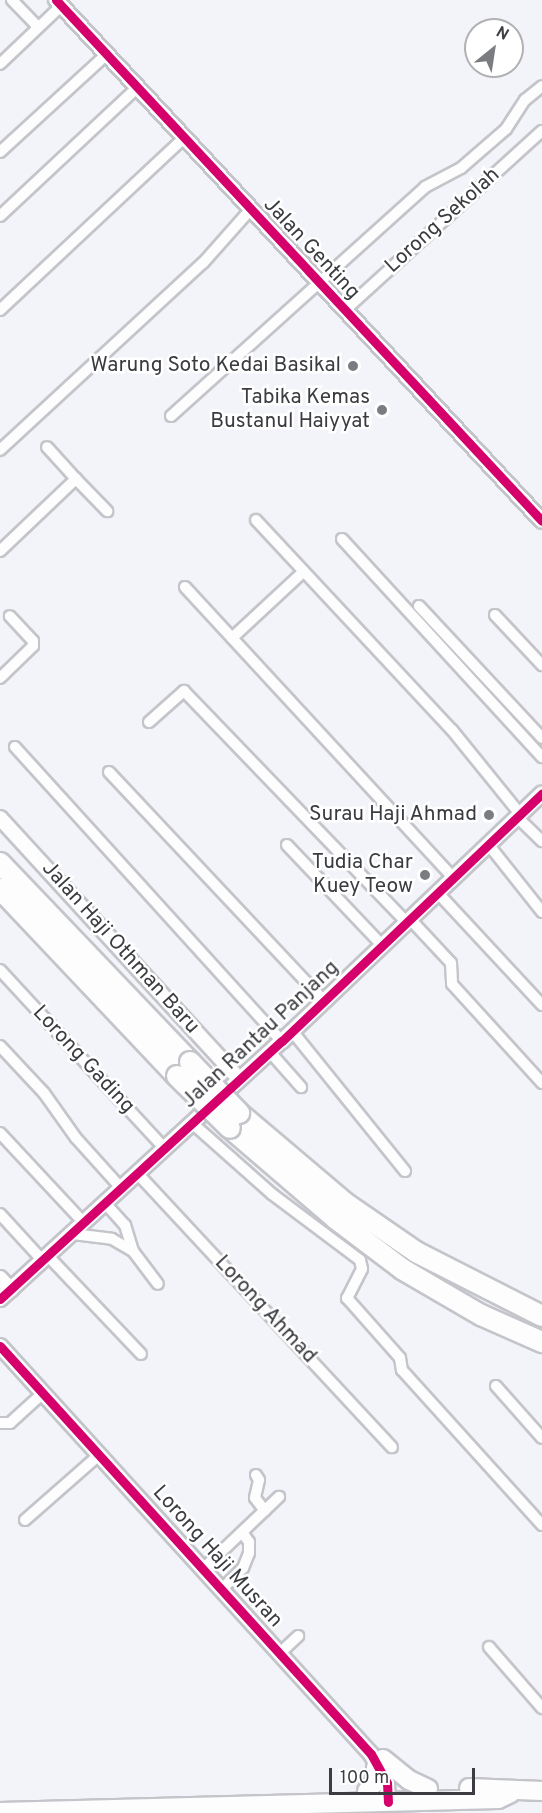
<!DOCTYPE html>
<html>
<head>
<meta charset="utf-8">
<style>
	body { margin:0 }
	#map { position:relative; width:542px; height:1813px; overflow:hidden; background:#f3f4fa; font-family:Overpass,sans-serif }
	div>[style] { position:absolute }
	.roads { filter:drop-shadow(2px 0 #c4c5ca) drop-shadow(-2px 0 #c4c5ca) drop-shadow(0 2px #c4c5ca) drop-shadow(0 -2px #c4c5ca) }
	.minor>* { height:10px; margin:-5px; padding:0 5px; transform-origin:5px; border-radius:5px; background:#fdfdfe }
	.tertiary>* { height:14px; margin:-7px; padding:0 7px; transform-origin:7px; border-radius:7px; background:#fdfdfe }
	.trunk>* { height:18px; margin:-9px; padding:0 9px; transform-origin:9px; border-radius:9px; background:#fdfdfe }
	.motorway>* { height:20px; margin:-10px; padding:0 10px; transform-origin:10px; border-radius:10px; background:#fdfdfe }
	.bridges { filter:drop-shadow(2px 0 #c4c5ca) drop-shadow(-2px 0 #c4c5ca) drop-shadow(0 2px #c4c5ca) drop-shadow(0 -2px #c4c5ca) }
	.motorway-bridge>* { height:20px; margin:-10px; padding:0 10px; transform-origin:10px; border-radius:10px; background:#fdfdfe }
	.cycleway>* { height:9px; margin:-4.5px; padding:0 4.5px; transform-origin:4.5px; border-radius:4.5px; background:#d6006c }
	.dots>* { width:16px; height:16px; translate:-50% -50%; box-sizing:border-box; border:3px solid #fff; border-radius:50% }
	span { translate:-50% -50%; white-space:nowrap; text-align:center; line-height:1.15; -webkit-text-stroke:5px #fff; paint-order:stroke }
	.street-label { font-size:21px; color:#3b3c41 }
	.poi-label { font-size:21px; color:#3b3c41 }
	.right { translate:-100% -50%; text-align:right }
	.north { position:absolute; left:464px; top:18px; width:60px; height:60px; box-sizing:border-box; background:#fff; border:2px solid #b1b1b3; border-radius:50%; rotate:30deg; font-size:16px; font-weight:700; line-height:24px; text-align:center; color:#3b3c41 }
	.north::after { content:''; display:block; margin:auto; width:21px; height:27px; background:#7b7c82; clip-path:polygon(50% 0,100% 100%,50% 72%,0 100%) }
	.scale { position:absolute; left:329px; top:1768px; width:146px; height:27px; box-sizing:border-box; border:3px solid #3b3c41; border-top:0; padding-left:8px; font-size:18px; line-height:21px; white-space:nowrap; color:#3b3c41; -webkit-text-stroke:4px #fff; paint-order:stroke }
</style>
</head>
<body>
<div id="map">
	<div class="roads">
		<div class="minor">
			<div style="left:12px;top:0;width:37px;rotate:46deg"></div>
			<div style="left:0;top:64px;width:84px;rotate:-43.6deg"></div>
			<div style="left:0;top:152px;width:144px;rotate:-42.5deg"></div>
			<div style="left:0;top:216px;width:187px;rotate:-43.1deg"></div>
			<div style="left:0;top:310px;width:252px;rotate:-43.1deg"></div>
			<div style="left:345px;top:310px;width:266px;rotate:-42.3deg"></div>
			<div style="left:171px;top:416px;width:342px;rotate:-42deg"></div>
			<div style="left:425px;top:187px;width:41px;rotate:-27.8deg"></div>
			<div style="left:461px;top:168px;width:60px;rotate:-40.9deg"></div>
			<div style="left:506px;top:129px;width:35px;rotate:-57deg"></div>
			<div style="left:525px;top:100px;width:22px;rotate:-39deg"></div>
			<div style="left:0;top:450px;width:276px;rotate:-42.7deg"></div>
			<div style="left:203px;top:263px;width:71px;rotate:-48.4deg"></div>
			<div style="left:76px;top:479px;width:45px;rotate:45.9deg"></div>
			<div style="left:256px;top:520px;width:287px;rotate:47deg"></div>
			<div style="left:452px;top:730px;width:108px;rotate:51deg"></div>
			<div style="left:342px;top:539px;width:296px;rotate:47.5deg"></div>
			<div style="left:0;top:551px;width:105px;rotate:-43.5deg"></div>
			<div style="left:76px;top:479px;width:43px;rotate:-132.2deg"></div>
			<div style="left:185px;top:587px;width:395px;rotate:47.3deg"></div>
			<div style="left:419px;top:606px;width:180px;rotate:47deg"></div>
			<div style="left:495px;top:615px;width:69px;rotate:46.8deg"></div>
			<div style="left:232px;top:638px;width:98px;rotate:-42.9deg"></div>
			<div style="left:0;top:678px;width:46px;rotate:-44.1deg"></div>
			<div style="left:33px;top:646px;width:5px;rotate:-90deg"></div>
			<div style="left:33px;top:641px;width:34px;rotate:-133deg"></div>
			<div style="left:149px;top:722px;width:47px;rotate:-41.5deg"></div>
			<div style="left:184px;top:691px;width:322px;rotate:46.1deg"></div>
			<div style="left:15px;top:747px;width:397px;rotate:47.8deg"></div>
			<div style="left:109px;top:772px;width:314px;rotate:46.8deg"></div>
			<div style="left:517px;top:817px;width:35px;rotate:44deg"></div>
			<div style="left:488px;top:844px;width:87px;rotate:51.5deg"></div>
			<div style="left:287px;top:845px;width:139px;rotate:46.5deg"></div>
			<div style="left:438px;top:893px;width:153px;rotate:47.1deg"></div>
			<div style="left:410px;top:919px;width:60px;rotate:47deg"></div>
			<div style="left:451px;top:963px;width:21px;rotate:87deg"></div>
			<div style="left:452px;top:984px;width:134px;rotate:47.7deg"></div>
			<div style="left:0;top:970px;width:243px;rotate:47.3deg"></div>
			<div style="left:292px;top:1031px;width:180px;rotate:51.1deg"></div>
			<div style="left:0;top:1046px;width:64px;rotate:46.9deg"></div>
			<div style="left:44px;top:1093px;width:55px;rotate:54.6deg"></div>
			<div style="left:76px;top:1138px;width:69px;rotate:48deg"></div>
			<div style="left:270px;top:1052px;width:47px;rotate:48.5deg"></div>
			<div style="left:192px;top:1123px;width:107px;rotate:41.6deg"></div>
			<div style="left:272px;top:1194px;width:110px;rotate:36.9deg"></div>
			<div style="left:360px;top:1260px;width:9px;rotate:77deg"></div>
			<div style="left:362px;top:1269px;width:33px;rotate:117deg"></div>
			<div style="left:347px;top:1298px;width:80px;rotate:48.5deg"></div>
			<div style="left:400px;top:1358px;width:12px;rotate:81deg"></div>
			<div style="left:402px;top:1370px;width:209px;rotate:47.9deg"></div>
			<div style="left:0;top:1133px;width:123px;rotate:47deg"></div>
			<div style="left:138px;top:1174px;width:373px;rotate:47.1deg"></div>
			<div style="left:105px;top:1203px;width:30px;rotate:48deg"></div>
			<div style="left:125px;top:1225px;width:27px;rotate:73deg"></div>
			<div style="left:133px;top:1251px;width:41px;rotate:52.9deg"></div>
			<div style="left:0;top:1214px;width:64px;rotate:47.5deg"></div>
			<div style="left:73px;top:1234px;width:39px;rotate:7deg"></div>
			<div style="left:112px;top:1239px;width:24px;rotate:30deg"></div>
			<div style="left:48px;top:1256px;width:135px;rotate:46.5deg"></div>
			<div style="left:496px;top:1386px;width:69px;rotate:48.5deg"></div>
			<div style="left:0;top:1423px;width:10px"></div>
			<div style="left:10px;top:1423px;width:45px;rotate:-42.3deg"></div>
			<div style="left:256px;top:1475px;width:6px;rotate:59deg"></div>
			<div style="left:259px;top:1480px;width:18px;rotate:103deg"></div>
			<div style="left:255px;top:1498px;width:16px;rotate:52deg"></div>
			<div style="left:25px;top:1520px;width:100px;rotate:-41.3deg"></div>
			<div style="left:203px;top:1569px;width:105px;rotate:-43.5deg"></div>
			<div style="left:222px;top:1589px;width:30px;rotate:-45deg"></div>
			<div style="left:243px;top:1568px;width:16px;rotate:-68deg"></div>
			<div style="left:249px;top:1553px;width:11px;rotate:-90deg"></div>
			<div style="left:249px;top:1542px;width:12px;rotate:-125deg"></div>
			<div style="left:489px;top:1647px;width:81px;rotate:49deg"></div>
			<div style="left:280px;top:1653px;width:25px;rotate:-43deg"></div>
		</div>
		<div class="tertiary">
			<div style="left:56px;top:0;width:712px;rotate:46.99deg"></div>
			<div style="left:0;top:818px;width:354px;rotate:47.5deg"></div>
			<div style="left:0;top:1278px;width:16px;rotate:47deg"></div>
			<div style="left:0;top:1299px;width:382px;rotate:-42.5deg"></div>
			<div style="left:282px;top:1041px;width:359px;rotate:-43.6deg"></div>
			<div style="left:0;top:1346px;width:551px;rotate:47.72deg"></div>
			<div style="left:371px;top:1754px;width:33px;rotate:61deg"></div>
			<div style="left:387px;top:1783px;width:19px;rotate:87deg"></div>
		</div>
		<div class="trunk">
			<div style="left:383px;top:1759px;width:33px;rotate:39deg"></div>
			<div style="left:409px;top:1780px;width:21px;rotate:25deg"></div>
			<div style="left:469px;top:1788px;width:73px;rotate:2.4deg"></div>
			<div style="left:367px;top:1791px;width:12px;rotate:-48deg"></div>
			<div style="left:375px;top:1782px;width:15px;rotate:-86deg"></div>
			<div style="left:0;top:1812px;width:498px;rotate:-1.5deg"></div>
			<div style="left:498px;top:1799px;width:14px;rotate:-25deg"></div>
		</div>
		<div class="motorway">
			<div style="left:0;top:863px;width:275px;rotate:46.3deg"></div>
			<div style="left:0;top:889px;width:257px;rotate:46.6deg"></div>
			<div style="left:239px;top:1113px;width:139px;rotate:40.3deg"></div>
			<div style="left:345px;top:1203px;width:86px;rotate:34.6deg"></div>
			<div style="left:416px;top:1252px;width:141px;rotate:26.9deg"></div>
			<div style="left:230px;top:1128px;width:140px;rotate:40.6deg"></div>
			<div style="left:336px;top:1219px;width:83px;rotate:37.1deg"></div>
			<div style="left:402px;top:1269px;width:91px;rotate:30.2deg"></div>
			<div style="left:481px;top:1315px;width:67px;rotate:23.9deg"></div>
		</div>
	</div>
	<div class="bridges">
		<div class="motorway-bridge">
			<div style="left:190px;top:1062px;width:71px;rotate:46.1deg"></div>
			<div style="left:177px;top:1076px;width:74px;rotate:44.5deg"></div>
		</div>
	</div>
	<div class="cycleway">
		<div style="left:56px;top:0;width:712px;rotate:46.99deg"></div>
		<div style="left:0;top:1299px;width:382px;rotate:-42.5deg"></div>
		<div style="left:282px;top:1041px;width:359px;rotate:-43.6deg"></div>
		<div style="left:0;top:1346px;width:551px;rotate:47.72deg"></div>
		<div style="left:371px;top:1754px;width:33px;rotate:61deg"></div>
		<div style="left:387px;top:1783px;width:19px;rotate:87deg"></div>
	</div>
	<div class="dots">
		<div style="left:353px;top:366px;background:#7b7c82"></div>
		<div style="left:382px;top:410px;background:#7b7c82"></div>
		<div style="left:489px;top:815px;background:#7b7c82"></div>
		<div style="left:425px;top:875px;background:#7b7c82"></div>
	</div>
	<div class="street-label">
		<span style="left:443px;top:221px;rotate:-42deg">Lorong Sekolah</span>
		<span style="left:311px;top:249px;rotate:47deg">Jalan Genting</span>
		<span style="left:120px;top:948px;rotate:48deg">Jalan Haji Othman Baru</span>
		<span style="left:261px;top:1035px;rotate:-43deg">Jalan Rantau Panjang</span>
		<span style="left:83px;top:1060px;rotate:47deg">Lorong Gading</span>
		<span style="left:265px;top:1310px;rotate:47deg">Lorong Ahmad</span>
		<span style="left:217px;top:1557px;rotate:48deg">Lorong Haji Musran</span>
	</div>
	<div class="poi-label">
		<span class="right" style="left:341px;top:366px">Warung Soto Kedai Basikal</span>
		<span class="right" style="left:370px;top:410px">Tabika Kemas<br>Bustanul Haiyyat</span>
		<span class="right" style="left:477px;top:815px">Surau Haji Ahmad</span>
		<span class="right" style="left:413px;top:875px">Tudia Char<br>Kuey Teow</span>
	</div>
	<div class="north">N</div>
	<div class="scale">100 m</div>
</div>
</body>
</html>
